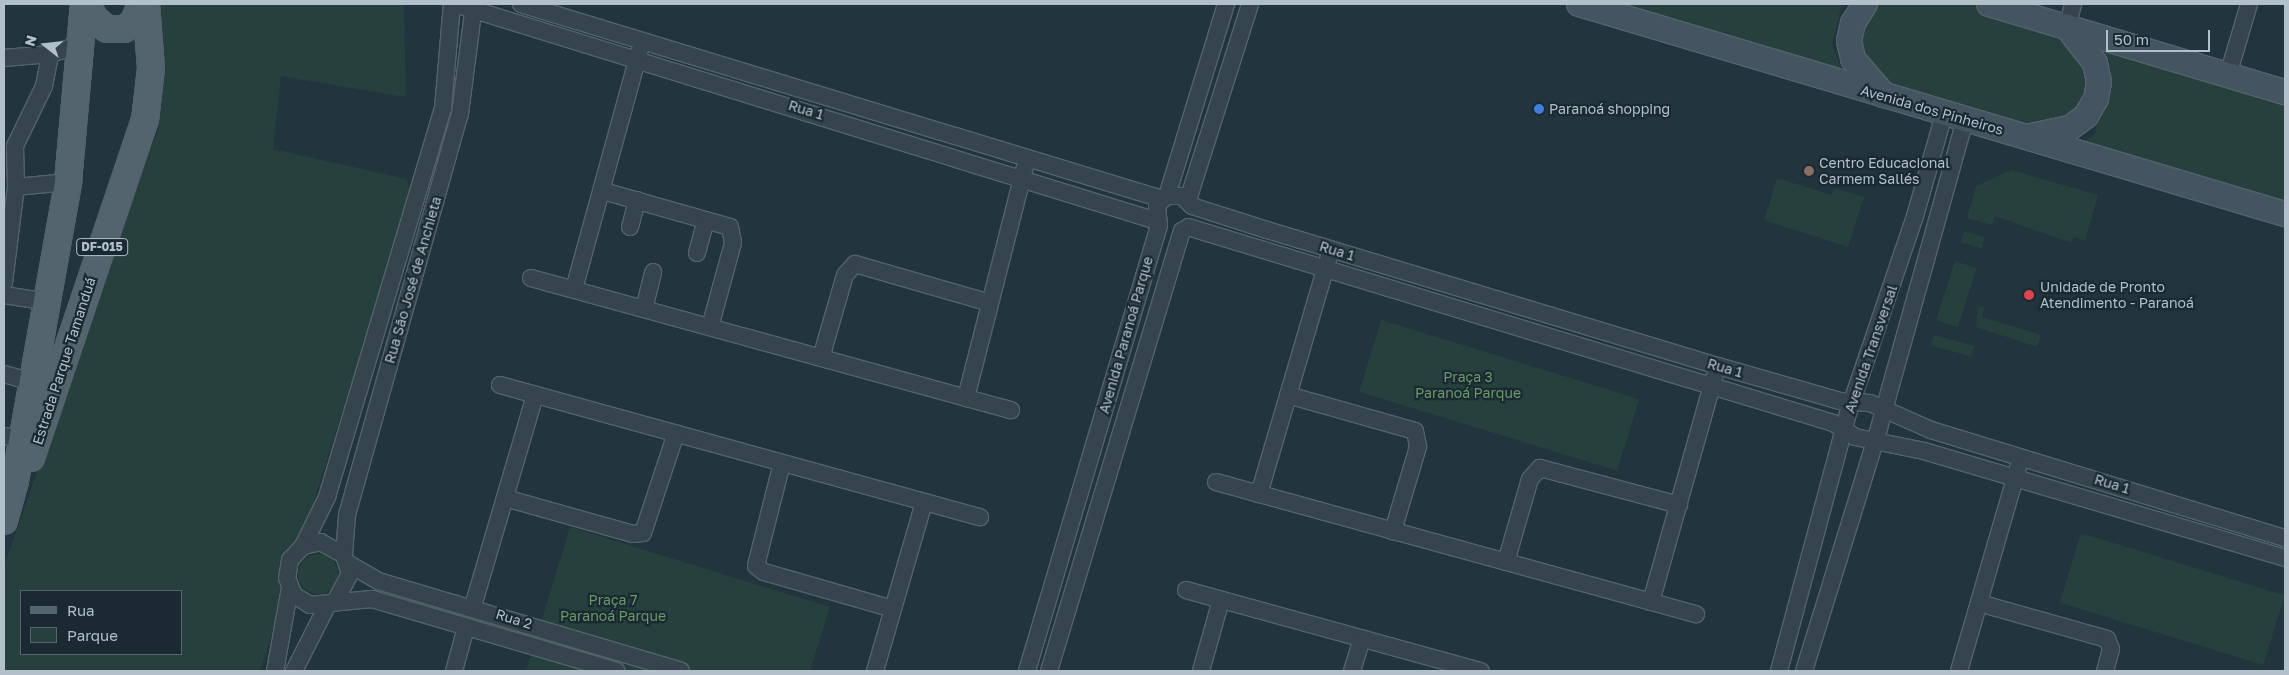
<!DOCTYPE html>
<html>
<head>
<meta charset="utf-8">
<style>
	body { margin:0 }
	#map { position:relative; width:2289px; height:675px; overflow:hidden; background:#22343d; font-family:"Golos Text",sans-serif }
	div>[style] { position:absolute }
	.green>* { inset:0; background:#25403d; transform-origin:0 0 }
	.round { border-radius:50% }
	.roads { filter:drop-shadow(1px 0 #54636b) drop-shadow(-1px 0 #54636b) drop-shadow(0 1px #54636b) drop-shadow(0 -1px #54636b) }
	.street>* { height:16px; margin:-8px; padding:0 8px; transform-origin:8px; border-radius:8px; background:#36454d }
	.secondary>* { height:24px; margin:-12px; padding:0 12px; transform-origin:12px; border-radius:12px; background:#445561 }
	.primary>* { height:26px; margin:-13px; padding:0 13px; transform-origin:13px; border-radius:13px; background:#54646e }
	.dots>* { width:14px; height:14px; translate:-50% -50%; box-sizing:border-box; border:2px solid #1b2a32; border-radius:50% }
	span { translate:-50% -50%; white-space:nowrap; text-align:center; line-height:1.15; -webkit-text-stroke:4.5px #1b2a32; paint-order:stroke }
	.shield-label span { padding:1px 4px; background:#1b2a32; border:1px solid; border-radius:4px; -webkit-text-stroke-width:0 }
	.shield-label { font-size:12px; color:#b1c0c9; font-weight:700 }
	.poi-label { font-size:14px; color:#b1c0c9 }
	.left { translate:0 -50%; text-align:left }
	.street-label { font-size:14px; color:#b1c0c9 }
	.park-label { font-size:14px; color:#679b67 }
	.frame { position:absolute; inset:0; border:5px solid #b1c0c9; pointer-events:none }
	.legend { position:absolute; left:20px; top:590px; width:162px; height:65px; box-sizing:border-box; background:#1b2a32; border:1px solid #57666e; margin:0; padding:6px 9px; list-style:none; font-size:15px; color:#b1c0c9 }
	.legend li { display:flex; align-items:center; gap:10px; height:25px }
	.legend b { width:25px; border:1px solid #57666e }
	.north { position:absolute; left:20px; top:20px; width:50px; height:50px; -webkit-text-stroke:4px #1b2a32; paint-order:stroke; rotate:286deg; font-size:14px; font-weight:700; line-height:20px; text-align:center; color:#b1c0c9 }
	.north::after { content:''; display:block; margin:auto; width:18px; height:22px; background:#b1c0c9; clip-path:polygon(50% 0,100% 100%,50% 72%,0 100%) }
	.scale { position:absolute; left:2106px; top:30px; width:104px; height:22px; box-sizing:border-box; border:2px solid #b1c0c9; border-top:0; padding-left:6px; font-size:15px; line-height:18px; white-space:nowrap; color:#b1c0c9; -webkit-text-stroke:4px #1b2a32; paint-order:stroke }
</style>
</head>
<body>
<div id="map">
	<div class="green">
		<div style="clip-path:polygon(evenodd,153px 4px,404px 4px,406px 97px,281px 76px,273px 149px,407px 179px,411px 195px,260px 671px,4px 671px,4px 566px,159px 125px,153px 4px,21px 591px,181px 591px,181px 654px,21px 654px,21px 591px)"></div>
		<div style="clip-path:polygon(1597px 4px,1842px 4px,1832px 44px,1845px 79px)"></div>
		<div style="clip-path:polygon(1868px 4px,1982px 4px,2066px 29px,2093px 64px,2082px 115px,2024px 133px,1866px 77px,1854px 24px)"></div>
		<div style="clip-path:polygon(2100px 49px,2285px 103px,2285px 210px,2070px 150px,2094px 135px,2111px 71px)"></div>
		<div style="clip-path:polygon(2011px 170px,2098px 195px,2085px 241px,2074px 237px,2072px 243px,1995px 216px,1992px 225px,1967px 218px,1976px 186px)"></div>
		<div style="clip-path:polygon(1777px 178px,1832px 195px,1834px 188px,1864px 197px,1848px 247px,1764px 220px)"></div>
		<div style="left:1964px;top:231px;width:22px;height:12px;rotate:16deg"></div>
		<div style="left:1955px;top:261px;width:23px;height:62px;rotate:18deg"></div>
		<div style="clip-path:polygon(1978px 306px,1984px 307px,1982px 317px,2041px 335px,2037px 347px,1976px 327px)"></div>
		<div style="left:1381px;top:320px;width:270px;height:75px;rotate:17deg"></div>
		<div style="left:1934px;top:335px;width:42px;height:11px;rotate:15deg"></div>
		<div style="clip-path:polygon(570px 527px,830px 607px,810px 671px,526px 671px)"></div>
		<div style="left:2081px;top:533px;width:213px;height:73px;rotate:17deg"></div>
		<div class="round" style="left:298px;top:554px;width:40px;height:40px"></div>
	</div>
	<div class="roads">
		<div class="street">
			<div style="left:455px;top:4px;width:735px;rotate:17.18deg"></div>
			<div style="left:521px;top:4px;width:670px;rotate:16.92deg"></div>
			<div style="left:2067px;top:27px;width:24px;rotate:-75deg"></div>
			<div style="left:4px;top:58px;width:46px;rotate:-5deg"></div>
			<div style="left:50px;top:54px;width:31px;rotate:-17deg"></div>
			<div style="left:2228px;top:75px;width:74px;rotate:-73.5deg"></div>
			<div style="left:16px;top:187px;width:52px;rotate:-5.5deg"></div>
			<div style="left:603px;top:191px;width:132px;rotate:15.8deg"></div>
			<div style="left:730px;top:227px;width:16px;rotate:79deg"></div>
			<div style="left:733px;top:243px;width:87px;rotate:105.3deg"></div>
			<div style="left:1167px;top:196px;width:15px"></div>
			<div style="left:1182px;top:196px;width:14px;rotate:45deg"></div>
			<div style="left:1192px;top:206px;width:79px;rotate:17.7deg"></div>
			<div style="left:1267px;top:230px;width:471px;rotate:16.8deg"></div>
			<div style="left:1718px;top:366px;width:127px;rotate:16deg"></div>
			<div style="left:1840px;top:401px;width:30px;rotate:4deg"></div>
			<div style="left:1870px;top:403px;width:67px;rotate:23.9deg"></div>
			<div style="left:1931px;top:430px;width:370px;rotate:17deg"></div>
			<div style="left:1188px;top:200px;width:206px;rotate:-72.4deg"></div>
			<div style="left:630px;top:227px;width:28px;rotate:-75deg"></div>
			<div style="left:1188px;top:227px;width:674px;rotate:16.9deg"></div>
			<div style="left:1833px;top:423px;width:26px;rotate:32deg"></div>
			<div style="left:1855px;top:437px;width:70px;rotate:11.5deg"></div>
			<div style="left:1924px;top:451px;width:377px;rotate:16.5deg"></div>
			<div style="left:697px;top:253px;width:34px;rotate:-75deg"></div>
			<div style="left:531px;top:278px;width:498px;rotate:15.4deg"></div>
			<div style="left:4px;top:283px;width:97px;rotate:-82.9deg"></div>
			<div style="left:16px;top:187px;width:41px;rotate:-91.4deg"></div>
			<div style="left:15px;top:146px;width:67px;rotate:-64.2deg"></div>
			<div style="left:44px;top:86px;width:33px;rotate:-79deg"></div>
			<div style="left:574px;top:289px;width:248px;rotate:-74.6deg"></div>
			<div style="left:4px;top:295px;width:46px;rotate:8.8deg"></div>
			<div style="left:644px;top:309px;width:38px;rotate:-76deg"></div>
			<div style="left:821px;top:358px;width:86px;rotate:-73.9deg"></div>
			<div style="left:845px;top:275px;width:15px;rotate:-48deg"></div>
			<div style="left:855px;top:264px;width:137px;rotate:16.1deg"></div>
			<div style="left:4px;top:374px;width:29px;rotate:16deg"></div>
			<div style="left:500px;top:385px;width:498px;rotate:15.4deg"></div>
			<div style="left:1288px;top:395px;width:132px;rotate:15.8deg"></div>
			<div style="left:1415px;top:431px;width:16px;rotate:79deg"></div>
			<div style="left:1418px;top:447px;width:88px;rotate:106.6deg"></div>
			<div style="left:966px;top:398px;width:238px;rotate:-75.7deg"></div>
			<div style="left:4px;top:436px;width:18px;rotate:9deg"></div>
			<div style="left:782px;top:463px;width:106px;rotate:104.2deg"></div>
			<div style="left:756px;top:566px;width:10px;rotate:37deg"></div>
			<div style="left:764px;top:572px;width:134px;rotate:16deg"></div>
			<div style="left:1216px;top:482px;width:498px;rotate:15.4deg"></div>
			<div style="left:1259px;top:494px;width:248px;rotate:-73.6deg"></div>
			<div style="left:505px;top:498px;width:133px;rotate:15.7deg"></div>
			<div style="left:633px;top:534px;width:10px;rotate:-6deg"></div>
			<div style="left:643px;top:533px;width:105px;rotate:-71.7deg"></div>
			<div style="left:303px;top:546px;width:55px;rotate:-63.9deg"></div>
			<div style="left:327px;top:497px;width:406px;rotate:-73.4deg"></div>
			<div style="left:443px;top:108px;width:104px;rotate:-85.1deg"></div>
			<div style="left:344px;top:555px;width:40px;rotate:-85.7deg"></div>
			<div style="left:347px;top:515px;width:417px;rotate:-74.3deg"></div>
			<div style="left:460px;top:114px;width:111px;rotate:-82.7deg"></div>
			<div style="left:1506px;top:562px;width:86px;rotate:-73.9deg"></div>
			<div style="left:1530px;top:479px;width:15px;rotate:-48deg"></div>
			<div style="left:1540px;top:468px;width:144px;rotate:14.9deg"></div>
			<div style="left:349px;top:564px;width:34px;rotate:30deg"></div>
			<div style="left:378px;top:581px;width:316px;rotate:16.5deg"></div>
			<div style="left:1186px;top:590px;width:306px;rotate:15.4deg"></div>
			<div style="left:336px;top:600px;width:30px;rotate:-62deg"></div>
			<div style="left:350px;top:574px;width:20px;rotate:-108deg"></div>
			<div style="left:344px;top:555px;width:26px;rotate:-151deg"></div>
			<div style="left:321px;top:542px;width:18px;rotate:167deg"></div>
			<div style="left:303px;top:546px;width:19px;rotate:133deg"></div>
			<div style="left:290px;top:560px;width:18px;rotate:99deg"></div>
			<div style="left:287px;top:578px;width:18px;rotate:68deg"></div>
			<div style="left:294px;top:595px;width:19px;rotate:32deg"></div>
			<div style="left:310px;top:605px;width:62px;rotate:-5.5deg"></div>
			<div style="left:372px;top:599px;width:255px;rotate:16.4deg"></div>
			<div style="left:1651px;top:602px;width:233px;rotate:-74.3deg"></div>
			<div style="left:1979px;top:603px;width:133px;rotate:15.7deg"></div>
			<div style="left:2107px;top:639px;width:11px;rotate:68deg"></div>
			<div style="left:2111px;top:649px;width:23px;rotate:105deg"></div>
			<div style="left:473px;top:606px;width:220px;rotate:-73.6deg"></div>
			<div style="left:275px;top:671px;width:84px;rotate:-79.8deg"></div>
			<div style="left:294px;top:671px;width:75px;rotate:-63.1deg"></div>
			<div style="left:454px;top:671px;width:46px;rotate:-74.7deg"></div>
			<div style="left:875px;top:671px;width:176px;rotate:-73.8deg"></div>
			<div style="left:1027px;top:671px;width:465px;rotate:-73.5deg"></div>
			<div style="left:1159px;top:225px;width:20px;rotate:-96deg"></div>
			<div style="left:1157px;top:205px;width:13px;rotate:-42deg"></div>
			<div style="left:1167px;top:196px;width:201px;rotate:-72.9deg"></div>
			<div style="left:1049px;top:671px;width:460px;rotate:-73.2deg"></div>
			<div style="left:1201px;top:671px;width:74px;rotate:-74.3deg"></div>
			<div style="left:1352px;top:671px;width:34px;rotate:-73deg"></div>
			<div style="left:1779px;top:671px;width:267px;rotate:-75deg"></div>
			<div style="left:1848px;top:413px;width:208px;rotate:-71.2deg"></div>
			<div style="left:1915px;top:216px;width:106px;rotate:-74.1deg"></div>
			<div style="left:1804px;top:671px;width:254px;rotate:-72.8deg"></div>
			<div style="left:1879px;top:428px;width:321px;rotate:-74.4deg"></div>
			<div style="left:1959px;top:671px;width:211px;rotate:-73.8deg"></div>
		</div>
		<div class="secondary">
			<div style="left:1579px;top:4px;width:737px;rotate:16.57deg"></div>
			<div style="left:1865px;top:4px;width:22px;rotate:122deg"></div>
			<div style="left:1853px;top:23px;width:18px;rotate:103deg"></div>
			<div style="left:1849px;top:41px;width:18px;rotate:77deg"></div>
			<div style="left:1853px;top:59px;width:48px;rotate:49.3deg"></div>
			<div style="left:1989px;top:4px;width:309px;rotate:16.6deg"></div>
			<div style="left:2031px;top:136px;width:40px;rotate:-12deg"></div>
			<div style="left:2070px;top:128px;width:20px;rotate:-37deg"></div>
			<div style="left:2086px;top:116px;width:20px;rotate:-60deg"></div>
			<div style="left:2096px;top:99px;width:17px;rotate:-80deg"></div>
			<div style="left:2099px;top:82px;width:19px;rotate:-102deg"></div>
			<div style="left:2095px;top:63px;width:46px;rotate:-127.9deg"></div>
		</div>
		<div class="primary">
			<div style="left:88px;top:4px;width:15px;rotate:67deg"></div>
			<div style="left:94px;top:18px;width:17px;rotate:40deg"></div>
			<div style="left:107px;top:29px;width:17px"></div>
			<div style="left:124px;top:29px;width:11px;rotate:-34deg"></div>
			<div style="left:133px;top:23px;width:21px;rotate:-67deg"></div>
			<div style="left:31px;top:458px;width:357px;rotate:-71.4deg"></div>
			<div style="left:145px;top:120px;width:52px;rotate:-83.4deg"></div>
			<div style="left:151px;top:68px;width:64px;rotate:-94.5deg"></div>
			<div style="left:4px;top:521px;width:41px;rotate:-74.6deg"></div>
			<div style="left:15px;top:481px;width:304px;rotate:-79.9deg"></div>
			<div style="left:68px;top:182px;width:179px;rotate:-84.9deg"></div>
		</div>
	</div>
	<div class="dots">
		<div style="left:1539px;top:109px;background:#3f7fe0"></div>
		<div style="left:1809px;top:171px;background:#8d6e63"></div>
		<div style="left:2029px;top:295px;background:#e0444e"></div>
	</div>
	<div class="shield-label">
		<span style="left:102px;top:247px">DF-015</span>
	</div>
	<div class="poi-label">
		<span class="left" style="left:1549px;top:109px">Paranoá shopping</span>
		<span class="left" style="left:1819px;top:171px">Centro Educacional<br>Carmem Sallés</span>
		<span class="left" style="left:2040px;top:295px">Unidade de Pronto<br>Atendimento - Paranoá</span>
	</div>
	<div class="street-label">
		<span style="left:806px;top:110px;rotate:17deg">Rua 1</span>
		<span style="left:1932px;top:110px;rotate:16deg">Avenida dos Pinheiros</span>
		<span style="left:1337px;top:251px;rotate:17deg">Rua 1</span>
		<span style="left:413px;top:280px;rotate:-74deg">Rua São José de Anchieta</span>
		<span style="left:1126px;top:335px;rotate:-74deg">Avenida Paranoá Parque</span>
		<span style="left:1871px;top:349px;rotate:-71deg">Avenida Transversal</span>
		<span style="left:64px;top:361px;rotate:-72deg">Estrada Parque Tamanduá</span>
		<span style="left:1725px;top:368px;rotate:16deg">Rua 1</span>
		<span style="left:2112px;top:484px;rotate:17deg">Rua 1</span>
		<span style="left:514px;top:619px;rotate:17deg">Rua 2</span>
	</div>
	<div class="park-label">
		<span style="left:1468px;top:385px">Praça 3<br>Paranoá Parque</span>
		<span style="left:613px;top:608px">Praça 7<br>Paranoá Parque</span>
	</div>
	<div class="frame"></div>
	<ul class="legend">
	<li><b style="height:6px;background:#54646e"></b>Rua</li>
	<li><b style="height:14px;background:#25403d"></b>Parque</li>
	</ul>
	<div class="north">N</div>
	<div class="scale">50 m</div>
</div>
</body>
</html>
